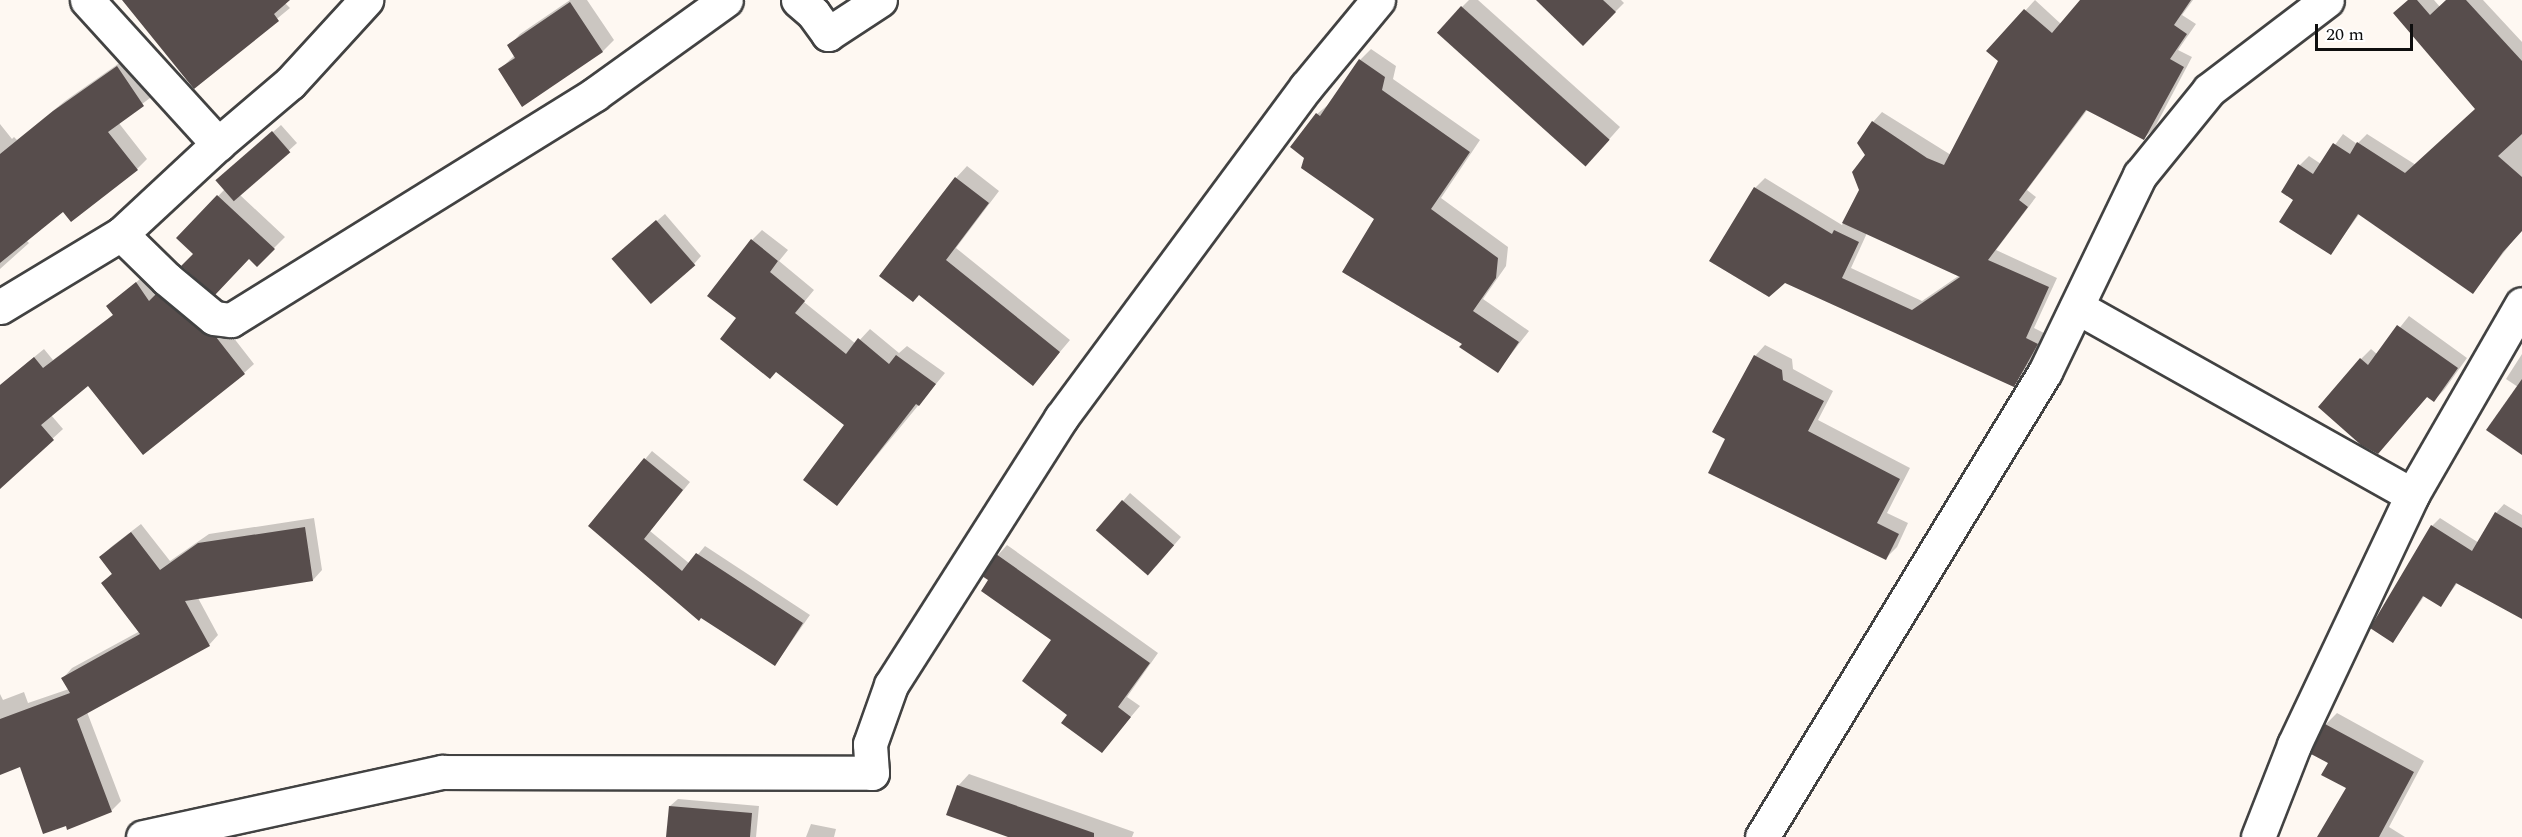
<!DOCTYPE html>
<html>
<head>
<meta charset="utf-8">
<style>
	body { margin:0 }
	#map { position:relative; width:2522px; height:837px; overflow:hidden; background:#fef8f2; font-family:Spectral,serif }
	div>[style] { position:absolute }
	.shadow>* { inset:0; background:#0003 }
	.building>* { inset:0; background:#574d4c; transform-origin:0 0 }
	.roads { filter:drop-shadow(2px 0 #424242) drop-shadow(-2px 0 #424242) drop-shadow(0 2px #424242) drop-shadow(0 -2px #424242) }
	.street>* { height:33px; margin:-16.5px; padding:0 16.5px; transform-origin:16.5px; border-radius:16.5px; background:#fff }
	span { translate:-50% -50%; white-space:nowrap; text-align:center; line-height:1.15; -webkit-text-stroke:6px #fff; paint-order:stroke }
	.scale { position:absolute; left:2315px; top:24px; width:98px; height:27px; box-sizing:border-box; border:3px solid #0f0f0f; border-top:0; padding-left:8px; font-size:18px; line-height:21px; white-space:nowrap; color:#0f0f0f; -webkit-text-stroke:4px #fff; paint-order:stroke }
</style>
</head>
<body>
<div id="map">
	<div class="shadow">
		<div style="clip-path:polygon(124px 0,288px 0,285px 3px,290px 8px,194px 87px)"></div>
		<div style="clip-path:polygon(570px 0,587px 0,614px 40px,603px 51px,523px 105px,499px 70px,515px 55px,509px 46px,520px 34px)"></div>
		<div style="clip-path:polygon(1469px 0,1478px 0,1620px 127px,1597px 153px,1462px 7px)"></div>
		<div style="clip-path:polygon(1538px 0,1621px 0,1624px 3px,1583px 44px)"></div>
		<div style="clip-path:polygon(evenodd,2035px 0,2061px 24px,2082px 0,2193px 0,2182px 15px,2196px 24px,2178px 50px,2192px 57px,2154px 129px,2144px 138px,2088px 109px,2027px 190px,2036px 197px,1996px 250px,2057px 278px,2034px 328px,2046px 334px,2023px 376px,2013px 386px,1785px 281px,1711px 260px,1755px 188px,1765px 178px,1842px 225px,1860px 190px,1873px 122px,1882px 112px,1951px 155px,2000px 61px,1989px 51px,2035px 0,1867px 233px,1960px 275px,1922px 301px,1851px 268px,1867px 233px)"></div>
		<div style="clip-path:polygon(2409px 0,2434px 0,2440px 7px,2447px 0,2483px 0,2522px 42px,2522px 229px,2473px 292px,2360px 213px,2331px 253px,2295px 200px,2300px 165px,2309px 156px,2321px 164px,2343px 134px,2357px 144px,2367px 134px,2416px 165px,2477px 108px)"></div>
		<div style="clip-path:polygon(1371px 49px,1396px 66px,1393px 79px,1480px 140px,1441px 198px,1508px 247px,1506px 266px,1483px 299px,1529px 331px,1498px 371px,1464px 343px,1376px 218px,1317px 114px,1329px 104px,1360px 60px)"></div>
		<div style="clip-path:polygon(128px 57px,154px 95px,118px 122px,147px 159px,137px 169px,64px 209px,26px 240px,29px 243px,0 269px,0 124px,12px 139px,14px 137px,17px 140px,65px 101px)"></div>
		<div style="clip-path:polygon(281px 125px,297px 143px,240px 195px,285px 237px,257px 265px,249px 257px,195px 253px,178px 238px,225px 189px,226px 173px)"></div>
		<div style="clip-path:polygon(967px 166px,999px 191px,956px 248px,1070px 340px,1033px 384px,920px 294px,956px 178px)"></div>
		<div style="clip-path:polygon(665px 214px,701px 256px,694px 264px,621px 252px)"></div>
		<div style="clip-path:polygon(762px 230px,788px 250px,779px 261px,814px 290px,804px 302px,856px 344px,870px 329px,899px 353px,907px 346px,945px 373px,837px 504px,846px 425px,738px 318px,752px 240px)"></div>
		<div style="clip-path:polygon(146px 274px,226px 328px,254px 364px,244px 373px,88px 384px,51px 415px,63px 429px,0 487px,0 385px,44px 349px,53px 360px,114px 314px,108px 306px)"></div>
		<div style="clip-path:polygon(2409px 316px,2467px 358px,2444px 390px,2434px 400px,2428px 396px,2387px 442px,2361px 359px,2371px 349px,2378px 355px)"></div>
		<div style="clip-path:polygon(1765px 345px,1792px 359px,1793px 369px,1833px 391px,1818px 420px,1910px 468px,1887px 513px,1908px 523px,1897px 547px,1886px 558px,1727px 438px,1755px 356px)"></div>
		<div style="clip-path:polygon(2522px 354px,2522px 453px,2518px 387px,2506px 379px)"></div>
		<div style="clip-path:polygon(652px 451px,690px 482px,650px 531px,690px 564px,705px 546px,810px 615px,775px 665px,590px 525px)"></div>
		<div style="clip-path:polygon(1130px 493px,1181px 537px,1156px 566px,1123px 501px)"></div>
		<div style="clip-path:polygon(2504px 504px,2522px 515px,2522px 616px,2458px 582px,2441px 605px,2425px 595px,2393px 641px,2432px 526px,2440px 518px,2479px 543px,2496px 513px)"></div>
		<div style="clip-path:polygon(314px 518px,322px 570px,313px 580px,198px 598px,218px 635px,209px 645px,87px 712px,121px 801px,111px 811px,21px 765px,0 773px,0 694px,3px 700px,24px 692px,28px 703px,69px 689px,63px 678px,72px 668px,140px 631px,103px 583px,113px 572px,101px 557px,111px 547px,141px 524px,170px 561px,209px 534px)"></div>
		<div style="clip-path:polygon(1007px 545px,1158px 653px,1127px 697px,1140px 706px,1102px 751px,1070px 715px,1053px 640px,990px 580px,998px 555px)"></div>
		<div style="clip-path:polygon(2337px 713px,2424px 761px,2389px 827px,2405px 837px,2319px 837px,2348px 788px,2330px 763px,2313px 753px,2326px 724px)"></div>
		<div style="clip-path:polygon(969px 774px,1134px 832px,1132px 837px,1013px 837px,958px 786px)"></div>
		<div style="clip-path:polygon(678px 799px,759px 806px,756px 837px,667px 837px,670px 806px)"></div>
		<div style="clip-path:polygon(811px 824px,836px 829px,834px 837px,806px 837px)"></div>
	</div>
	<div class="building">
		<div style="clip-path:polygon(122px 0,290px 0,274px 14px,279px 21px,194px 89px)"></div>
		<div style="clip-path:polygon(1536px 0,1603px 0,1616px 12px,1583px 46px)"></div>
		<div style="clip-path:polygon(2080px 0,2191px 0,2174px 25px,2187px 34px,2170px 59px,2184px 67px,2144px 140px,2086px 110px,2019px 200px,2028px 207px,1988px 260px,2049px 287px,2026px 338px,2038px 344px,2014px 387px,1785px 283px,1769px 297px,1709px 261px,1754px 187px,1832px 234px,1834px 230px,1859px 242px,1842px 278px,1912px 310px,1960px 277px,1842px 223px,1859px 190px,1852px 172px,1865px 155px,1857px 143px,1872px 121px,1927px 158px,1944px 165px,1998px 61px,1986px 51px,2024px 9px,2052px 33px)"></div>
		<div style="clip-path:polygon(2408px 0,2417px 0,2430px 15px,2446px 0,2466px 0,2522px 61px,2522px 134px,2498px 156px,2522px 177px,2522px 231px,2503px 252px,2473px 294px,2358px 214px,2331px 255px,2279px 222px,2293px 200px,2281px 192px,2298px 164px,2313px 174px,2333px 143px,2350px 154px,2357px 142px,2405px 173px,2475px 109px,2393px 13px)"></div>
		<div style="clip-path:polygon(570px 2px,603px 52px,522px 107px,498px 69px,515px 58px,507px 45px)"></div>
		<div style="left:1461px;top:6px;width:200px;height:36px;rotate:42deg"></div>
		<div style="clip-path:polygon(1359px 59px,1385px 77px,1382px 90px,1470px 152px,1431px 209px,1498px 258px,1496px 278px,1473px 311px,1519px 342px,1498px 373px,1459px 347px,1462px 344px,1342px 272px,1374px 219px,1301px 168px,1304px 158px,1290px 147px,1316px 113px,1320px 116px)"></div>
		<div style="clip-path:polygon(117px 66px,144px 106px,108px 132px,138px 170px,71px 222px,63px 212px,0 263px,0 154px,53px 111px)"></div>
		<div style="left:272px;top:131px;width:28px;height:75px;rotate:49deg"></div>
		<div style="clip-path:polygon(955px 177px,989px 203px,946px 260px,1060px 352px,1033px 386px,919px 295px,913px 302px,879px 276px)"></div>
		<div style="clip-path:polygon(217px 195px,275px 249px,257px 267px,249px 259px,215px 295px,181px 266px,193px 254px,176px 238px)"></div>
		<div style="left:656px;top:220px;width:60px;height:59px;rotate:49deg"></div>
		<div style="clip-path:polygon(751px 239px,778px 261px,770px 272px,805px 301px,795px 313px,846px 354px,858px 338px,889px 364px,896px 355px,936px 384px,919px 406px,916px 404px,837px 506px,803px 480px,844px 425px,776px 372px,770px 379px,720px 339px,736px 318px,707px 296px)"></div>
		<div style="clip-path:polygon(136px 282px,149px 301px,156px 294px,202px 332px,216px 337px,245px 374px,143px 455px,88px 386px,41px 425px,54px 440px,0 489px,0 385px,34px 357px,43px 368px,113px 315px,106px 306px)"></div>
		<div style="clip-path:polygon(2397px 325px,2458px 368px,2434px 402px,2427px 397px,2378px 454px,2361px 445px,2318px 407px,2360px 358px,2368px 365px)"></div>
		<div style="clip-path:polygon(1754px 355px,1782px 370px,1783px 380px,1824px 401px,1808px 431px,1900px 479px,1877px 523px,1899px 534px,1886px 560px,1708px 473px,1725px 439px,1712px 432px)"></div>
		<div style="clip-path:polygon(2522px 379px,2522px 455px,2486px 430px)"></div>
		<div style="clip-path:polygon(644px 458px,683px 490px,644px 539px,682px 571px,696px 553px,803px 623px,775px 666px,701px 618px,699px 621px,588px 526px)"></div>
		<div style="left:1122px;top:500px;width:69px;height:40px;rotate:41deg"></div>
		<div style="clip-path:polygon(2495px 512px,2522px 528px,2522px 619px,2456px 583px,2441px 607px,2423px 596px,2393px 643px,2370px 628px,2431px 525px,2472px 551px)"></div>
		<div style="clip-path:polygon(305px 527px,313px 581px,185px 601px,210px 646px,77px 719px,112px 812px,67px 830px,66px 826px,43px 834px,20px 767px,0 775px,0 719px,70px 693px,61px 678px,140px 634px,101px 583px,112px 574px,99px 557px,131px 532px,160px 570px,198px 543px)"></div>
		<div style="clip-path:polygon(996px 554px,1150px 663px,1118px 707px,1131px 717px,1102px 753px,1061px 723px,1067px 715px,1022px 681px,1051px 640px,981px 591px,988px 580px,982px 576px)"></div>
		<div style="clip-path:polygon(2325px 724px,2414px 772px,2379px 837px,2317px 837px,2346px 788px,2321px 775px,2328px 763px,2311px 754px)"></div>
		<div style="clip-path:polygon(957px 785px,1094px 833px,1094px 837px,1008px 837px,946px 815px)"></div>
		<div style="clip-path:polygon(669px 806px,752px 813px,750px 837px,666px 837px)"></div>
	</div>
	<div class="roads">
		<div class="street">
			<div style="left:87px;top:0;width:195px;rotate:47.7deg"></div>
			<div style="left:798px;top:0;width:20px;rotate:41deg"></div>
			<div style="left:813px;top:13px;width:26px;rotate:54deg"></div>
			<div style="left:828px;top:34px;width:62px;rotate:-33.2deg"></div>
			<div style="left:121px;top:234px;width:64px;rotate:44.4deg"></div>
			<div style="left:167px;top:279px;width:61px;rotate:39.7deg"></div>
			<div style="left:214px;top:318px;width:17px;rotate:7deg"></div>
			<div style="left:231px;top:320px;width:428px;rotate:-31.8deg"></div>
			<div style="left:595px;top:94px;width:161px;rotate:-35.7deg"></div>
			<div style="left:0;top:307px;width:141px;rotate:-31.1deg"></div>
			<div style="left:121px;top:234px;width:132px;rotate:-42.9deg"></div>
			<div style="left:218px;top:144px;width:94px;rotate:-40.3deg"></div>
			<div style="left:290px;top:83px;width:113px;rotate:-47.5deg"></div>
			<div style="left:2077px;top:307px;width:384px;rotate:29.3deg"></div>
			<div style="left:143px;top:837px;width:306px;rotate:-12.3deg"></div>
			<div style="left:442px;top:772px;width:430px;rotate:0.1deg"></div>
			<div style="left:872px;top:773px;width:29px;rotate:-94deg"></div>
			<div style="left:870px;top:744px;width:63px;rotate:-70.4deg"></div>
			<div style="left:891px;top:685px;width:317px;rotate:-57.5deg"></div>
			<div style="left:1061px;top:418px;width:412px;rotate:-53.5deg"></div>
			<div style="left:1306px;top:87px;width:113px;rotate:-50.4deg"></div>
			<div style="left:1762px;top:837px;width:544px;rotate:-58.68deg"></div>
			<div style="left:2045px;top:372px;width:219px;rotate:-64.3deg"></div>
			<div style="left:2140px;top:175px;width:109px;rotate:-50.9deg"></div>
			<div style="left:2209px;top:90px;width:148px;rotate:-37.3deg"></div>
			<div style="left:2258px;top:837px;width:99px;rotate:-68.6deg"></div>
			<div style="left:2294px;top:745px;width:276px;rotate:-64.7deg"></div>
			<div style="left:2412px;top:495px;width:220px;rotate:-60.1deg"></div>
		</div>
	</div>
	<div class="scale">20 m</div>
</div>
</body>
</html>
